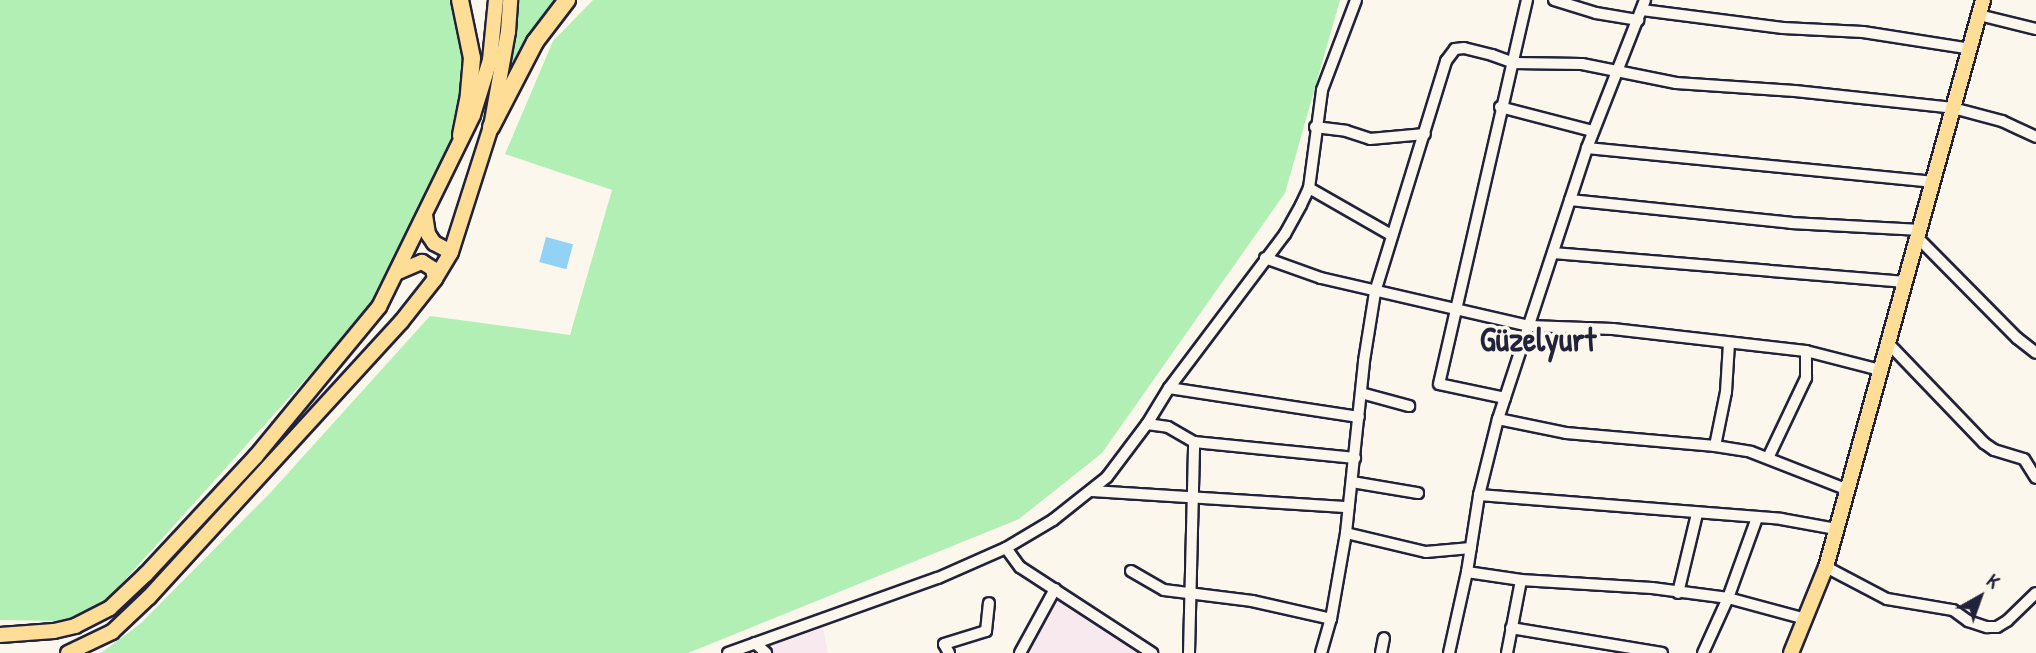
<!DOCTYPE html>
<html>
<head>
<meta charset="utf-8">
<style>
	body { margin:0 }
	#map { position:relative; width:2036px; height:653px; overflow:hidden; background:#fbf7ec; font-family:"Patrick Hand",sans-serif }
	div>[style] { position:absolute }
	.built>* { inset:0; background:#f7e9ee }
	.green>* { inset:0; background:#b2efb5 }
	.water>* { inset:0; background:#92d2f4; transform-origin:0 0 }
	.roads { filter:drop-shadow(2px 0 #22223b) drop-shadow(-2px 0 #22223b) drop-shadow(0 2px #22223b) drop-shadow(0 -2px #22223b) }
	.minor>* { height:10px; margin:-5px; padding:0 5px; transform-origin:5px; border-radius:5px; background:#fbf7ec }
	.major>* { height:14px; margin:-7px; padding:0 7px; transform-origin:7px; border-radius:7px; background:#fedd96 }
	.highway>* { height:16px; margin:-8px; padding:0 8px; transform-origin:8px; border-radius:8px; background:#fedd96 }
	span { translate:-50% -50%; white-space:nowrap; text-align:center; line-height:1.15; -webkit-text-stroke:7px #fbf7ec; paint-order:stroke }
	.district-label { font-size:33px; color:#22223b; font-weight:700 }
	.north { position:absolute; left:1945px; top:562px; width:70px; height:70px; -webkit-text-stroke:5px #fbf7ec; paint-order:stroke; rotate:40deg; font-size:19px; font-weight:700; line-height:28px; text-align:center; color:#22223b }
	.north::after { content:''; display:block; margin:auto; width:24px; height:32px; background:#22223b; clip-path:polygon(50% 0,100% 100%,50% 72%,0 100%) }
</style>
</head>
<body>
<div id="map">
	<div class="built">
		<div style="clip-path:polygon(1057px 599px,1141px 653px,1025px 653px)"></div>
		<div style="clip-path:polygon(823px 628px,828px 653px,746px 653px)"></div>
	</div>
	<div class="green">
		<div style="clip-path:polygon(0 0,452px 0,461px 32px,463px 78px,456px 126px,427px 198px,367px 311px,114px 592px,93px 609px,62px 621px,0 620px)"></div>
		<div style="clip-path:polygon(515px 0,562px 0,505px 83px)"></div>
		<div style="clip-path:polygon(593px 0,1340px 0,1285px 193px,1102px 453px,1019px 519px,688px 653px,101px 653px,140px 624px,271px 492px,430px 316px,570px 335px,612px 190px,505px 154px,553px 41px)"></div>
	</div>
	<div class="water">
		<div style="left:546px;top:237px;width:28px;height:26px;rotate:15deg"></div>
	</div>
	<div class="roads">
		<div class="minor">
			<div style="left:1554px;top:0;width:44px;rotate:17.2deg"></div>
			<div style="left:1596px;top:13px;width:43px;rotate:9.5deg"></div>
			<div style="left:1642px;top:10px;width:142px;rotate:7.3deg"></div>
			<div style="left:1783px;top:28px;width:80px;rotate:2.9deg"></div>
			<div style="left:1863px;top:32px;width:109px;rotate:8.9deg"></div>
			<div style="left:1979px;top:15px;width:59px;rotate:13.8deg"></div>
			<div style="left:1500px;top:107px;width:96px;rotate:14.5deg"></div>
			<div style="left:1315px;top:127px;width:31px;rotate:7deg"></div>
			<div style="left:1346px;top:131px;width:25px;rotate:18deg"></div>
			<div style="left:1370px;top:139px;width:55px;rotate:-5.2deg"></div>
			<div style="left:1587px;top:148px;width:349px;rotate:5.6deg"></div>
			<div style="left:1309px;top:188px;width:95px;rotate:29.8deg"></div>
			<div style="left:1570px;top:200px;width:222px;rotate:5.9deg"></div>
			<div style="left:1791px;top:223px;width:130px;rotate:3.1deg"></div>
			<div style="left:1918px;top:238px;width:141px;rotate:45.3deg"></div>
			<div style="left:2017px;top:338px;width:24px;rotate:38deg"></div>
			<div style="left:1553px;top:253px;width:354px;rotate:4.7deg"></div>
			<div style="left:1265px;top:258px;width:59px;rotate:19.7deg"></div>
			<div style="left:1321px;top:278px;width:213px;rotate:13deg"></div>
			<div style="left:1529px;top:326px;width:84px;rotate:2deg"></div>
			<div style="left:1613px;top:329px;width:194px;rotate:6.5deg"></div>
			<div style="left:1806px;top:351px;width:76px;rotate:14.4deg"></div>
			<div style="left:1888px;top:343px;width:139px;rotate:46.2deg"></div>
			<div style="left:1984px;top:443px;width:12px;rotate:35deg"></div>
			<div style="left:1994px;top:450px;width:31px;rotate:17deg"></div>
			<div style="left:2024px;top:459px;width:22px;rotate:58deg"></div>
			<div style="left:1169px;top:388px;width:192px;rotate:8.7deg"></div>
			<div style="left:1361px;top:393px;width:50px;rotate:15.2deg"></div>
			<div style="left:1505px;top:398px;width:67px;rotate:-168deg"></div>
			<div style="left:1439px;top:384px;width:394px;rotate:-77.1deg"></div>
			<div style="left:1498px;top:419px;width:69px;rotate:11.6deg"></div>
			<div style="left:1566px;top:433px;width:150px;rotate:5deg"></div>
			<div style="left:1715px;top:446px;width:36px;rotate:9deg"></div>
			<div style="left:1751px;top:452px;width:104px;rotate:21.4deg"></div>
			<div style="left:1147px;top:424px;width:21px;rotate:8deg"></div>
			<div style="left:1168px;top:427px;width:30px;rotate:30deg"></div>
			<div style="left:1194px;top:442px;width:162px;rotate:5.7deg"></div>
			<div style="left:1715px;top:446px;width:55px;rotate:-78.5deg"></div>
			<div style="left:1726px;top:392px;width:49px;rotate:-86.5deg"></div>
			<div style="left:1768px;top:458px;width:89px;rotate:-64.6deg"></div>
			<div style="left:1806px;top:378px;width:27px;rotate:-90deg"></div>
			<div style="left:1352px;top:482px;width:67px;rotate:9.5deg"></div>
			<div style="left:1092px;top:491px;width:257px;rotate:3.6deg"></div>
			<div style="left:1479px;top:495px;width:303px;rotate:4.5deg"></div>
			<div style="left:1781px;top:519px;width:56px;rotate:10.3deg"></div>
			<div style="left:1346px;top:533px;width:82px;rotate:13.4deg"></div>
			<div style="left:1426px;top:552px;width:45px;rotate:-5.1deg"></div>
			<div style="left:1006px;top:548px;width:24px;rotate:54deg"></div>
			<div style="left:1020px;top:567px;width:158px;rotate:33.1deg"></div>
			<div style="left:1826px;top:567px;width:69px;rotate:27.7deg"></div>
			<div style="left:1887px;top:599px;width:67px;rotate:9.5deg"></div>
			<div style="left:1953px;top:610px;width:19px;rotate:36deg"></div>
			<div style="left:1968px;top:621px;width:20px;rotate:18deg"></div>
			<div style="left:1987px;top:627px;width:10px"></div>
			<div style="left:1997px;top:627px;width:12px;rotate:-31deg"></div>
			<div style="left:2007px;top:621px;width:40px;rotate:-44deg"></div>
			<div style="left:1131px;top:571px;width:38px;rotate:30deg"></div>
			<div style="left:1164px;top:590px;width:89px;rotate:7.1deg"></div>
			<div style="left:1252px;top:601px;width:81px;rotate:12.8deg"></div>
			<div style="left:1467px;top:572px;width:55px;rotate:8.4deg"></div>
			<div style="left:1521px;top:580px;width:131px;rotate:3.5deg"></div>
			<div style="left:1652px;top:588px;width:77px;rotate:7.5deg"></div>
			<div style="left:1728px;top:598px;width:81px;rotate:15.1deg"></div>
			<div style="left:1678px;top:593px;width:81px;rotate:-76.5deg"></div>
			<div style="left:1511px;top:628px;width:153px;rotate:9.4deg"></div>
			<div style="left:755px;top:643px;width:15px;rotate:42deg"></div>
			<div style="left:728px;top:653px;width:223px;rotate:-19.7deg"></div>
			<div style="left:938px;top:578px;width:74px;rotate:-23.8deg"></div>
			<div style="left:1006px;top:548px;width:55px;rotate:-30.8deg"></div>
			<div style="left:1053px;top:520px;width:69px;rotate:-38.5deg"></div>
			<div style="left:1107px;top:477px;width:66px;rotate:-53deg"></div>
			<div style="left:1147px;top:424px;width:42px;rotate:-58.6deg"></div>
			<div style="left:1169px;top:388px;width:193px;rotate:-53deg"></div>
			<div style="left:1285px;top:234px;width:33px;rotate:-61deg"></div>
			<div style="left:1301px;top:205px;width:19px;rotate:-65deg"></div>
			<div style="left:1309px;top:188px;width:99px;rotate:-82.4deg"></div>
			<div style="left:1322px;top:90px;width:96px;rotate:-69.3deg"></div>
			<div style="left:949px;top:653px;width:10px;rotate:-119deg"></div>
			<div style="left:944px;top:644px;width:44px;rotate:-17.2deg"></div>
			<div style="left:986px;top:631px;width:28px;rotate:-84deg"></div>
			<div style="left:1020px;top:653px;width:73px;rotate:-61.3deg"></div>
			<div style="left:1189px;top:653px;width:211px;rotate:-88.6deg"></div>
			<div style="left:1321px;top:653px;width:35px;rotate:-74deg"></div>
			<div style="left:1331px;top:619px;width:87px;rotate:-80.1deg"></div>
			<div style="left:1346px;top:533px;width:173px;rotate:-84deg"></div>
			<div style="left:1364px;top:361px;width:70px;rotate:-80.9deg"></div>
			<div style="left:1375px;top:292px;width:242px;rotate:-72.9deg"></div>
			<div style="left:1446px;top:61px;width:15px;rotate:-53deg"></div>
			<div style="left:1455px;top:49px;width:9px;rotate:-6deg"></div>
			<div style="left:1464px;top:48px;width:29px;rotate:14deg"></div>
			<div style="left:1492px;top:55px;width:23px;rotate:20deg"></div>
			<div style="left:1514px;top:63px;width:68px;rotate:0.8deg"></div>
			<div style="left:1582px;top:64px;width:96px;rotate:11.4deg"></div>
			<div style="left:1676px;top:83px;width:119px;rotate:3.8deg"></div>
			<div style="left:1795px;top:91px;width:159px;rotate:6.1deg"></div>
			<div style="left:1953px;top:108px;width:51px;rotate:14.9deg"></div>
			<div style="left:2002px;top:121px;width:38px;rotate:25deg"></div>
			<div style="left:1381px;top:653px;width:15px;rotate:-79deg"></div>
			<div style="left:1449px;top:653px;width:83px;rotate:-77.5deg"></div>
			<div style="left:1467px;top:572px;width:78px;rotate:-81.1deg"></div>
			<div style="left:1479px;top:495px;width:78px;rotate:-76deg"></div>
			<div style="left:1498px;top:419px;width:285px;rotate:-71.8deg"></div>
			<div style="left:1587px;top:148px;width:159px;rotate:-68.6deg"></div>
			<div style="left:1507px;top:653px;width:74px;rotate:-79.1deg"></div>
			<div style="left:1703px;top:653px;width:60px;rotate:-65.6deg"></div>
			<div style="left:1728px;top:598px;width:85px;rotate:-70.1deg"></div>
		</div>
		<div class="major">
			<div style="left:425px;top:215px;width:19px;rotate:81deg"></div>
			<div style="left:428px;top:234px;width:11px;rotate:56deg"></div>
			<div style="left:434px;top:243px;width:19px;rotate:28deg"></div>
			<div style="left:398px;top:272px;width:26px;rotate:-23deg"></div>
			<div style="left:422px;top:262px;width:13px;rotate:32deg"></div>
			<div style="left:433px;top:269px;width:10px;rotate:79deg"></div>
			<div style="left:0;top:635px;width:54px;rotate:-4.2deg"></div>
			<div style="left:54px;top:631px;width:22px;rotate:-13deg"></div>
			<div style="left:75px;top:626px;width:39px;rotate:-27deg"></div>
			<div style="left:110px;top:608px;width:50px;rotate:-43.4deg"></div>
			<div style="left:146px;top:574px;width:161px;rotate:-47deg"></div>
			<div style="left:256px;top:456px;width:193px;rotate:-50.5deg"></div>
			<div style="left:379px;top:307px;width:214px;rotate:-63.9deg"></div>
			<div style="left:473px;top:115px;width:58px;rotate:-72.8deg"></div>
			<div style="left:490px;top:60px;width:60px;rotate:-84.3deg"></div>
			<div style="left:68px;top:653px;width:49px;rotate:-25.5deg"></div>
			<div style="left:112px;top:632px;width:51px;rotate:-43.4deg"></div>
			<div style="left:149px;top:597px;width:373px;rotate:-47.5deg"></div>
			<div style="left:401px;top:322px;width:55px;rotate:-51.7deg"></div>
			<div style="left:435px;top:279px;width:31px;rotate:-59deg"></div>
			<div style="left:451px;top:252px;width:131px;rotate:-72.3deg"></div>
			<div style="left:491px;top:127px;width:97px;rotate:-79.9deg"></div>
			<div style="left:508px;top:32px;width:32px;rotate:-86deg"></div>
			<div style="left:1791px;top:653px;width:93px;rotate:-67.9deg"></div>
			<div style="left:1826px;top:567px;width:588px;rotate:-74.52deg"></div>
		</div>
		<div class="highway">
			<div style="left:460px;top:0;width:59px;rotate:78.3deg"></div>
			<div style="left:472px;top:58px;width:37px;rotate:95deg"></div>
			<div style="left:469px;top:95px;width:41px;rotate:101.3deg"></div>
			<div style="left:491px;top:127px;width:96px;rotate:-62.6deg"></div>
			<div style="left:535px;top:42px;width:53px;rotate:-52.7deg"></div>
		</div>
	</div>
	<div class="district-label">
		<span style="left:1538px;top:340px">Güzelyurt</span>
	</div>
	<div class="north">K</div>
</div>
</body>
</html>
